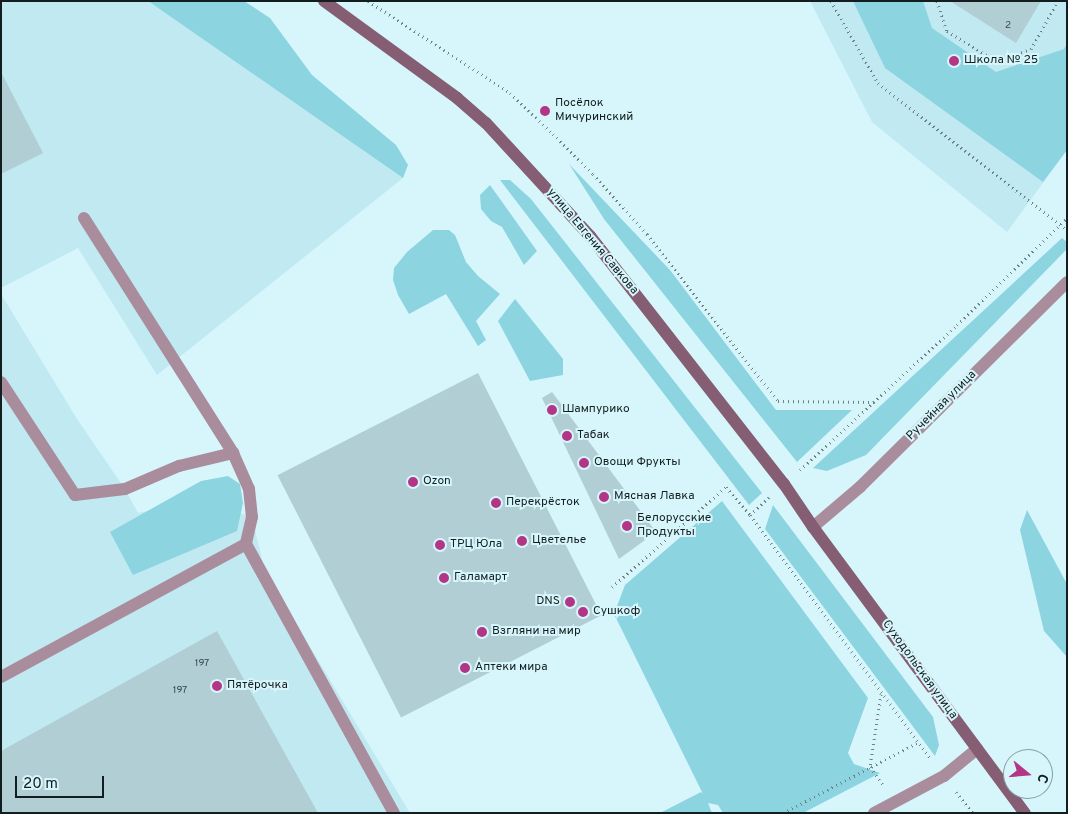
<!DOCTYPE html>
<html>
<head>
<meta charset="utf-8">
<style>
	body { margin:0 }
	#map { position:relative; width:1068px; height:814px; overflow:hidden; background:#d7f6fc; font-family:Overpass,sans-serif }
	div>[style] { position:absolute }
	.built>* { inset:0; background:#c0e9f1 }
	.green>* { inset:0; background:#8dd4e1 }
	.building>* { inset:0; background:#b0ced4; transform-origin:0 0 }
	.path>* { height:3px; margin-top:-1.5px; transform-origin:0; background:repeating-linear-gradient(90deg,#6d8185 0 1px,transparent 0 5px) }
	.service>* { height:12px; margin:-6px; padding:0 6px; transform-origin:6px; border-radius:6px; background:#a98d9c }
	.tertiary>* { height:12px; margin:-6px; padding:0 6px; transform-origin:6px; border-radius:6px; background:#a98d9c }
	.secondary>* { height:12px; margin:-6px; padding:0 6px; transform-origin:6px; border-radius:6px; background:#855e74 }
	.dots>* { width:14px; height:14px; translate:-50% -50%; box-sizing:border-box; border:2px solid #d7f6fc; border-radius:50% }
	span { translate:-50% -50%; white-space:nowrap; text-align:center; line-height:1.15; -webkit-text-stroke:4px #d7f6fc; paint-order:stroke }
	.number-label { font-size:10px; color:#3a4a4d }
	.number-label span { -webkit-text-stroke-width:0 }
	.poi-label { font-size:12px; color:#131e20 }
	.left { translate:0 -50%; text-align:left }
	.right { translate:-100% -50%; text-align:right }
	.street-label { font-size:12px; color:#131e20 }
	.frame { position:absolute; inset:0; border:2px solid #131e20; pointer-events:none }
	.north { position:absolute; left:1003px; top:749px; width:50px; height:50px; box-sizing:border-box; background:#d7f6fc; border:1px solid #89a0a4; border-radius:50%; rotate:107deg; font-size:14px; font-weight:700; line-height:20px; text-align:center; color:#131e20 }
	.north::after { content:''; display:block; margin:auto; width:18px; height:22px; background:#b23586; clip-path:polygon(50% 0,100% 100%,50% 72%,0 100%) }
	.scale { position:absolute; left:15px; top:776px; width:89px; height:22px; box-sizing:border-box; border:2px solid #131e20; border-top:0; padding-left:6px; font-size:15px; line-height:18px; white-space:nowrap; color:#131e20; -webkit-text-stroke:4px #d7f6fc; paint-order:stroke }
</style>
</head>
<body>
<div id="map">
	<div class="built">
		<div style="clip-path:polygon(1px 1px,148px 1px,403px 178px,157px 375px,78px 248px,1px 288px)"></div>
		<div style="clip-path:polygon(810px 1px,1067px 1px,1067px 150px,1007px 232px,872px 122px)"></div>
		<div style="clip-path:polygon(1px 294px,77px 419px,125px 489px,138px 513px,200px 500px,252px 517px,265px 572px,410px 813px,1px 813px)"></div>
	</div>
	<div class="green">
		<div style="clip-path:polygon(148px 1px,244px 1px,270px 18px,312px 75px,396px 145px,408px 165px,403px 178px)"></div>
		<div style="clip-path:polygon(853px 1px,923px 1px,932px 28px,996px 72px,1064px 49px,1067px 44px,1067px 150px,1043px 182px,885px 68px)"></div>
		<div style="clip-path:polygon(569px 164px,670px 270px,776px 410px,852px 410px,797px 462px,604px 219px)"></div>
		<div style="clip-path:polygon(500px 180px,510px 180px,531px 199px,762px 493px,749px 505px)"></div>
		<div style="clip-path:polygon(490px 185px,537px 251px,524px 265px,502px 227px,491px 221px,481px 209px,480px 195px)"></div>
		<div style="clip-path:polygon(433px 230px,449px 230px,455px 235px,466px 262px,478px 276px,500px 294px,476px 321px,486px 340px,478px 346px,446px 294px,409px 314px,398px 295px,393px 280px,394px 268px,407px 252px)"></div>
		<div style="clip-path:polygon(1062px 238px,1067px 242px,1067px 249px,866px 455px,827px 471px,813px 468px)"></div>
		<div style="clip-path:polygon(515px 299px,563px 359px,563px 375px,530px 381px,498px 321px)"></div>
		<div style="clip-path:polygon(228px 476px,240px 484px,243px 503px,237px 531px,133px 575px,110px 532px,201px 481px)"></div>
		<div style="clip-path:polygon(722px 501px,868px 698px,848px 753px,854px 764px,880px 773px,803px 813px,723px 813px,718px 805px,708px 803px,712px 813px,660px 813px,701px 792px,703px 794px,614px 614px,625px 585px)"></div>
		<div style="clip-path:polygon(773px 505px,933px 717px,939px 745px,935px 756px,765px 529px)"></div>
		<div style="clip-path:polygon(1027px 510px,1067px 584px,1067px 657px,1044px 631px,1020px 530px)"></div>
	</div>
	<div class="building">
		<div style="clip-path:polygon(950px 1px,1041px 1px,1016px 43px)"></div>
		<div style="clip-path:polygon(1px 72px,43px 153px,1px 174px)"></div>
		<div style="left:478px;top:373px;width:272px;height:225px;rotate:63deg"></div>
		<div style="clip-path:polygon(552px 392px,656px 532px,619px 559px,542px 398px)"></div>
		<div style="clip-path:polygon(217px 631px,318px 813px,1px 813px,1px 751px)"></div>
	</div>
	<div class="path">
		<div style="left:368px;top:1px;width:169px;rotate:32.9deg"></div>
		<div style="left:510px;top:93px;width:59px;rotate:43.6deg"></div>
		<div style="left:553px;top:134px;width:57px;rotate:45deg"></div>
		<div style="left:593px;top:174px;width:81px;rotate:48deg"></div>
		<div style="left:647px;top:234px;width:212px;rotate:51.9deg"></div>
		<div style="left:778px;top:401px;width:97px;rotate:0.6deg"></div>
		<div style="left:831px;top:1px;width:95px;rotate:60.2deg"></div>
		<div style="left:878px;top:83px;width:239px;rotate:37.9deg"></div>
		<div style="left:937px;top:1px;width:32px;rotate:72deg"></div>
		<div style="left:947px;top:31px;width:60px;rotate:31.3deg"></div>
		<div style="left:998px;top:62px;width:35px;rotate:-22deg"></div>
		<div style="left:1031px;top:49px;width:55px;rotate:-60.6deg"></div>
		<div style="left:800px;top:470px;width:214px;rotate:-42.7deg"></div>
		<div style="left:957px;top:325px;width:153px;rotate:-44.2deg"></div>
		<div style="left:750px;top:515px;width:26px;rotate:-43deg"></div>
		<div style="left:612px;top:587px;width:152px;rotate:-41.3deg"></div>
		<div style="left:726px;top:487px;width:37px;rotate:49deg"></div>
		<div style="left:750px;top:515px;width:304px;rotate:53.4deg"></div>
		<div style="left:881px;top:694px;width:74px;rotate:98.6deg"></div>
		<div style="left:870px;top:767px;width:22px;rotate:54deg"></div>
		<div style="left:956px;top:792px;width:27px;rotate:51deg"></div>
		<div style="left:783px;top:813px;width:151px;rotate:-27.6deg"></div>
	</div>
	<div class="service">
		<div style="left:84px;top:218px;width:278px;rotate:57.6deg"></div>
		<div style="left:233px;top:453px;width:39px;rotate:66deg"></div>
		<div style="left:249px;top:489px;width:28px;rotate:84deg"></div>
		<div style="left:252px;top:517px;width:28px;rotate:103deg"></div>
		<div style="left:1px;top:382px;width:135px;rotate:56.8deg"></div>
		<div style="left:75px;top:495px;width:50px;rotate:-6.8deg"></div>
		<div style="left:125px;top:489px;width:59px;rotate:-23.1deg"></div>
		<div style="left:179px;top:466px;width:56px;rotate:-13.5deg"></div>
		<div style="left:1px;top:677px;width:279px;rotate:-28.5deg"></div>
		<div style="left:246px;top:544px;width:307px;rotate:61.2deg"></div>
		<div style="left:874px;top:813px;width:79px;rotate:-27.9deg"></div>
		<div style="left:944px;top:776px;width:43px;rotate:-39.3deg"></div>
	</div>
	<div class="tertiary">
		<div style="left:813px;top:527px;width:62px;rotate:-40.4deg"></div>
		<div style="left:860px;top:487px;width:291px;rotate:-44.7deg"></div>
	</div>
	<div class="secondary">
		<div style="left:324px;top:1px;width:165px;rotate:36.1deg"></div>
		<div style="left:457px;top:98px;width:38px;rotate:41deg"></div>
		<div style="left:486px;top:123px;width:154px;rotate:47.4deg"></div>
		<div style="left:590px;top:236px;width:315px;rotate:52deg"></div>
		<div style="left:784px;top:484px;width:52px;rotate:56deg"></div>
		<div style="left:813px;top:527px;width:356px;rotate:53.5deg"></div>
	</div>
	<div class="dots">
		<div style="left:954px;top:61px;background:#b23586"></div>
		<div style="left:545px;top:111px;background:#b23586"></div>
		<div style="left:552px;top:410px;background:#b23586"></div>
		<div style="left:567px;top:436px;background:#b23586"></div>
		<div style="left:584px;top:463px;background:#b23586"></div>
		<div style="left:413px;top:482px;background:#b23586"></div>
		<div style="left:604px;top:497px;background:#b23586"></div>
		<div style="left:496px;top:503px;background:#b23586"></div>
		<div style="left:627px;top:526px;background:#b23586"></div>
		<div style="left:522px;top:541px;background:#b23586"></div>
		<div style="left:440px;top:545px;background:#b23586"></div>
		<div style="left:444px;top:578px;background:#b23586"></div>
		<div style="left:570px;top:602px;background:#b23586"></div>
		<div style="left:583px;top:612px;background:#b23586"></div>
		<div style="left:482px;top:632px;background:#b23586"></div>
		<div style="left:465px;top:668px;background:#b23586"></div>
		<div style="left:217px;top:686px;background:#b23586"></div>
	</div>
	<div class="number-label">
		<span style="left:1008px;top:26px">2</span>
		<span style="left:202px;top:664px">197</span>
		<span style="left:180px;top:691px">197</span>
	</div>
	<div class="poi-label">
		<span class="left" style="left:964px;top:61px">Школа № 25</span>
		<span class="left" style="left:555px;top:111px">Посёлок<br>Мичуринский</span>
		<span class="left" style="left:562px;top:410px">Шампурико</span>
		<span class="left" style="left:577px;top:436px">Табак</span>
		<span class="left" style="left:594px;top:463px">Овощи Фрукты</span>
		<span class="left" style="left:423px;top:482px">Ozon</span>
		<span class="left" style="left:614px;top:497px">Мясная Лавка</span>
		<span class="left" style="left:506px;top:503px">Перекрёсток</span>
		<span class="left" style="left:637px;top:526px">Белорусские<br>Продукты</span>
		<span class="left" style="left:532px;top:541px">Цветелье</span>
		<span class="left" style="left:450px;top:545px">ТРЦ Юла</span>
		<span class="left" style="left:454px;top:578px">Галамарт</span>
		<span class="right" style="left:560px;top:602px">DNS</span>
		<span class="left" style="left:593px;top:612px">Сушкоф</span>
		<span class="left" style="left:492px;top:632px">Взгляни на мир</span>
		<span class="left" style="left:475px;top:668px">Аптеки мира</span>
		<span class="left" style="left:227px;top:686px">Пятёрочка</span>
	</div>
	<div class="street-label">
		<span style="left:592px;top:242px;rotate:50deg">улица Евгения Савкова</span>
		<span style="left:942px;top:406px;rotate:-45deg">Ручейная улица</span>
		<span style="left:919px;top:670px;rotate:54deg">Суходольская улица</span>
	</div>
	<div class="frame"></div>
	<div class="north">С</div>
	<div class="scale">20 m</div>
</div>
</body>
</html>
